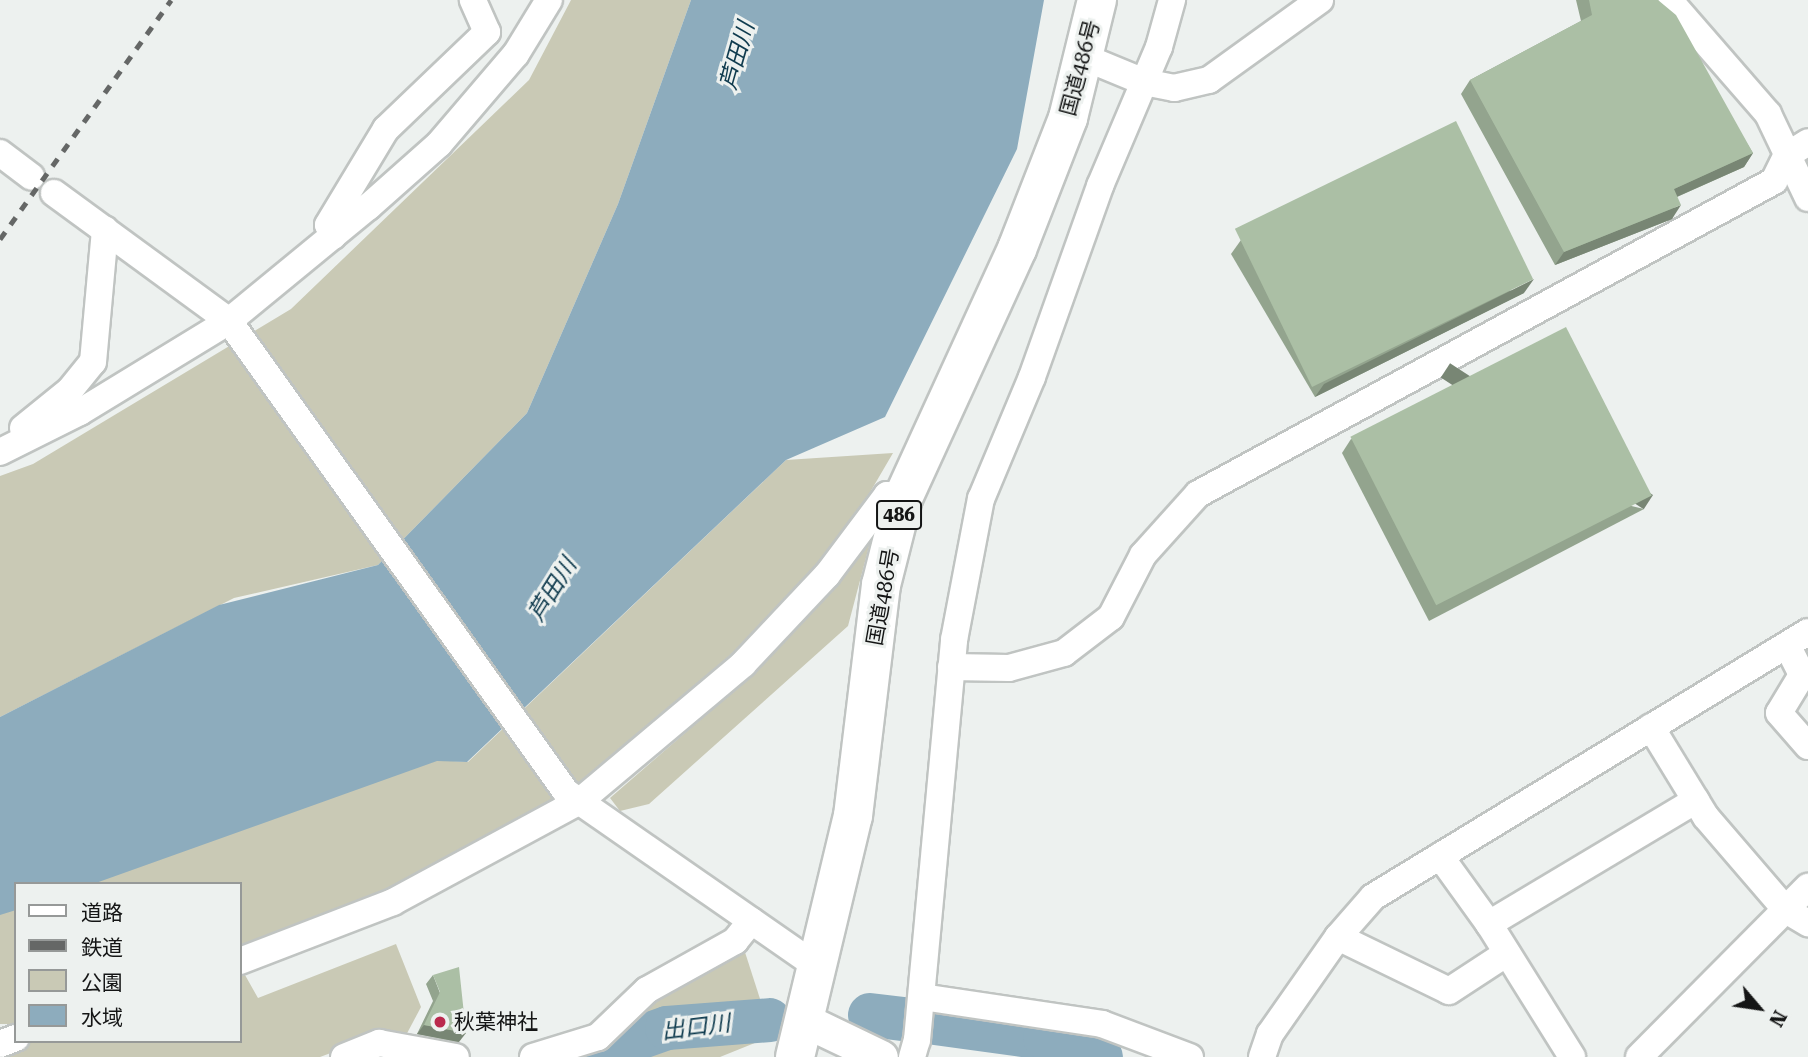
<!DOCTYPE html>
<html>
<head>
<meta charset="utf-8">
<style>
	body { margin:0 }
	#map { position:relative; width:1808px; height:1057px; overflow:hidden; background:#edf1ef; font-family:"Roboto Serif","Noto Sans JP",serif }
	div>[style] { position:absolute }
	.green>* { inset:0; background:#c9c9b5; transform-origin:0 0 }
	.water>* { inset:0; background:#8dacbd }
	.river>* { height:44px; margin:-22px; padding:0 22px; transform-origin:22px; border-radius:22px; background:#8dacbd }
	.roads { filter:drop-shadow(2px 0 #c0c4c2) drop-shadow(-2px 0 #c0c4c2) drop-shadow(0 2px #c0c4c2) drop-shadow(0 -2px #c0c4c2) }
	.minor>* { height:26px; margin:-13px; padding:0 13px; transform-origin:13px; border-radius:13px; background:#fff }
	.major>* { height:33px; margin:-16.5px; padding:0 16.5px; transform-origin:16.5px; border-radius:16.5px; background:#fff }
	.highway>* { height:38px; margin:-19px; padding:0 19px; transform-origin:19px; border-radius:19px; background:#fff }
	.rail>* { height:5px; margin-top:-2.5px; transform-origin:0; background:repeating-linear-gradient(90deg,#656766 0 9px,transparent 0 18px) }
	.wall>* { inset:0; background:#93a48e }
	.shaded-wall>* { inset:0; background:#788674; transform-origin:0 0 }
	.building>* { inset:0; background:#abbfa5; transform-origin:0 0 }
	.dots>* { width:19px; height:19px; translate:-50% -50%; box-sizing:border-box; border:4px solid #edf1ef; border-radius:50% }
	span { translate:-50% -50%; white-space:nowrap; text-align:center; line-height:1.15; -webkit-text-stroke:6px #edf1ef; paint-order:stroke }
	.shield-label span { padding:2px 5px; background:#edf1ef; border:2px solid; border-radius:5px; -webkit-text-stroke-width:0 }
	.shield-label { font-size:19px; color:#141515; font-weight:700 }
	.street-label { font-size:21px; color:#141515 }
	.poi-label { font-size:21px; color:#141515 }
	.left { translate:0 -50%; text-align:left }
	.water-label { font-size:23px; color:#0f3b4e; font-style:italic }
	.legend { position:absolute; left:14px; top:882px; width:228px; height:161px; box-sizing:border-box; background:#edf1ef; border:2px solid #969998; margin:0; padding:9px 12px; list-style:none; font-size:21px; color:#141515 }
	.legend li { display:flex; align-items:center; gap:14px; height:35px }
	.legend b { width:35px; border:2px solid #969998 }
	.north { position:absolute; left:1724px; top:973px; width:70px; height:70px; -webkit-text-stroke:5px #edf1ef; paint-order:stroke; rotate:119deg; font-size:19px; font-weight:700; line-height:28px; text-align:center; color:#141515 }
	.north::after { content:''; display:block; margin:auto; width:24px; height:32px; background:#141515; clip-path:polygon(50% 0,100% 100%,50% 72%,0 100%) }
</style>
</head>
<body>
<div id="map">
	<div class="green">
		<div style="clip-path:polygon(571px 0,691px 0,618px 204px,527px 413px,378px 565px,234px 598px,0 717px,0 476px,33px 464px,291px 309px,529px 80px)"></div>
		<div style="clip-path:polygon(893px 453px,848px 530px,746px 648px,603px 768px,545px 809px,396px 887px,240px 949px,240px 884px,45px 884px,437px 760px,468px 762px,786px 460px)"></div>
		<div style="clip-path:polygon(872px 535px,848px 626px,649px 804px,620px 811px,610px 798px,700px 720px)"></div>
		<div style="left:16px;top:893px;width:131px;height:17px;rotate:90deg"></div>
		<div style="clip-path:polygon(396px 944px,421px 1007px,404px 1039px,379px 1035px,320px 1057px,0 1057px,0 1052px,37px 1041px,240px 1041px,240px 976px,245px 975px,258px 998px)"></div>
		<div style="clip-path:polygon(743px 946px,772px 1036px,720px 1057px,561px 1057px)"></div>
	</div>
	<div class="water">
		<div style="clip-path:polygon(691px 0,1044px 0,1017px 149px,885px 417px,786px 460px,467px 762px,437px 761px,93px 884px,16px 884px,16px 910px,0 915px,0 717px,219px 605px,378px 565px,527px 413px,618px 204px)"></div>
	</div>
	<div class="river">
		<div style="left:870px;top:1015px;width:34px;rotate:7deg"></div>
		<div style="left:935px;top:1023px;width:111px;rotate:7.8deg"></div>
		<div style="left:1045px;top:1038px;width:59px;rotate:18.7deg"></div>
		<div style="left:585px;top:1057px;width:87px;rotate:-19.5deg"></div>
		<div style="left:667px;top:1028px;width:103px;rotate:-4.4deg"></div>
	</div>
	<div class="roads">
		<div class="minor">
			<div style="left:1669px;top:0;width:151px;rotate:49deg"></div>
			<div style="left:1768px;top:114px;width:93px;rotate:64.5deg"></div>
			<div style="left:1086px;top:58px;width:63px;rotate:22.5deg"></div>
			<div style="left:1144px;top:82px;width:31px;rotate:11deg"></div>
			<div style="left:1174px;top:88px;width:36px;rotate:-13deg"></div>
			<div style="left:1209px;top:80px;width:137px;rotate:-35.8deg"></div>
			<div style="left:0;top:153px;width:39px;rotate:37deg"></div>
			<div style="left:54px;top:193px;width:217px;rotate:36.2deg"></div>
			<div style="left:229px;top:321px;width:579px;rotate:54.42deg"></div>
			<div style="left:566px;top:792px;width:307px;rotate:34.8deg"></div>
			<div style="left:333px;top:236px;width:12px;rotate:-114deg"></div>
			<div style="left:328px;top:225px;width:112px;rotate:-58.9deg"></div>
			<div style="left:386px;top:129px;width:140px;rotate:-43.8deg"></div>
			<div style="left:487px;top:32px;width:35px;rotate:-114deg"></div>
			<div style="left:23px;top:428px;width:60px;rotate:-39deg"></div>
			<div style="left:70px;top:390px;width:36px;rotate:-51deg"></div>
			<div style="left:93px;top:362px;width:133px;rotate:-84.8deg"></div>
			<div style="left:0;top:452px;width:89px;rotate:-26.6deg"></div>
			<div style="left:80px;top:412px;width:175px;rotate:-31.4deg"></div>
			<div style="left:229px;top:321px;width:180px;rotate:-39.4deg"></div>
			<div style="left:368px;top:207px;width:95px;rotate:-41.6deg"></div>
			<div style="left:439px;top:144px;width:118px;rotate:-49.5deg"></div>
			<div style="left:516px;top:54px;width:63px;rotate:-58.6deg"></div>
			<div style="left:1787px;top:645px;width:34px;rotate:63deg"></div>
			<div style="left:1802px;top:675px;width:44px;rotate:121.2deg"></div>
			<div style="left:1779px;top:713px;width:44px;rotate:48.7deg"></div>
			<div style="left:951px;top:667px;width:58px;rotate:1deg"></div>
			<div style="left:1009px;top:668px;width:57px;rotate:-15.3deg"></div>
			<div style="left:1064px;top:653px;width:59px;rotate:-37.5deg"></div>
			<div style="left:1111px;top:617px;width:70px;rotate:-62.7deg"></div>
			<div style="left:1143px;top:555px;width:82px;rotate:-48deg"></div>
			<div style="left:1198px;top:494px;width:656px;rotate:-28.52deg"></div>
			<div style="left:1774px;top:181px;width:28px;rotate:-64deg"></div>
			<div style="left:1786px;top:156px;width:26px;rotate:-32deg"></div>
			<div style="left:1651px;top:727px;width:105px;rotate:58.6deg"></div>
			<div style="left:1706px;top:817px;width:123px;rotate:49.3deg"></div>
			<div style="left:1786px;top:910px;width:26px;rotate:31deg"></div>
			<div style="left:1440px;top:856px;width:84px;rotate:54.2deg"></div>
			<div style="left:1489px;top:924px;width:157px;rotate:58deg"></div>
			<div style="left:1489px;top:924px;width:241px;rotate:-30.9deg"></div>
			<div style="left:1338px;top:937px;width:123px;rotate:25.9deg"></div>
			<div style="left:1449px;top:991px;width:69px;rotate:-33.2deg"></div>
			<div style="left:240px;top:961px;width:164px;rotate:-21.1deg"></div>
			<div style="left:393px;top:902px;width:213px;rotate:-28.4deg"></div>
			<div style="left:580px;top:801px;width:213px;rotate:-40deg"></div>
			<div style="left:743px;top:664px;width:122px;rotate:-46.7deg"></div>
			<div style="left:827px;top:575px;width:100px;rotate:-53.1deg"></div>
			<div style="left:887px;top:495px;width:16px;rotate:11deg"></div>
			<div style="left:922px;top:997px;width:182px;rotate:8.5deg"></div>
			<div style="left:1102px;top:1024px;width:94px;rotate:20.6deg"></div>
			<div style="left:0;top:1044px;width:17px;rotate:-21deg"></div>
			<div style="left:344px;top:1057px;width:38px;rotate:-22deg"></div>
			<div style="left:379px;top:1043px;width:78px;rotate:10.3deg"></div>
			<div style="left:533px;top:1057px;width:68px;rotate:-17.1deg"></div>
			<div style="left:598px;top:1037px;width:68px;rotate:-43.8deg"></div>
			<div style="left:647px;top:990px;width:101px;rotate:-29.1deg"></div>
			<div style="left:735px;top:941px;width:26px;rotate:-51deg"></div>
			<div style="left:912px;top:1057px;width:18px;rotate:-74deg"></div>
			<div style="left:917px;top:1040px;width:402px;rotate:-84.7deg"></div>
			<div style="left:954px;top:640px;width:144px;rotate:-79.2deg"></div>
			<div style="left:981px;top:499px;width:132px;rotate:-67.3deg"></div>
			<div style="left:1032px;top:377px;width:203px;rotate:-70.4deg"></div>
			<div style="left:1100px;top:186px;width:151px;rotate:-67deg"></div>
			<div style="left:1159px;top:47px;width:49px;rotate:-74.5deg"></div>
			<div style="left:1262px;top:1057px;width:24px;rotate:-71deg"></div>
			<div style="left:1270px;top:1034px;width:118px;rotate:-55deg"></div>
			<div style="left:1338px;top:937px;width:53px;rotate:-48.8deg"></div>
			<div style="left:1373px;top:897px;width:509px;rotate:-31.35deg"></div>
			<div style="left:1639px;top:1057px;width:240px;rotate:-45.2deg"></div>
		</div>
		<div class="major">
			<div style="left:806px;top:1021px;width:83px;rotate:25.6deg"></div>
		</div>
		<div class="highway">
			<div style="left:795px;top:1057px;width:248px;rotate:-76.5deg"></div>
			<div style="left:853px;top:816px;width:233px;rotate:-83.1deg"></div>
			<div style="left:881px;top:585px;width:90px;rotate:-75.8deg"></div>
			<div style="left:903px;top:498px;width:274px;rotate:-65.4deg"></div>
			<div style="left:1017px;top:249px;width:141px;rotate:-68.7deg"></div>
			<div style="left:1068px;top:118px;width:122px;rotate:-76.2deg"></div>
		</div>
	</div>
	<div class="rail">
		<div style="left:0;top:239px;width:294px;rotate:-54.4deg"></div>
	</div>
	<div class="wall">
		<div style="clip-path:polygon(1576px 0,1658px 0,1753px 153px,1744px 167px,1677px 197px,1672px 219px,1555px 265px,1461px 94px,1470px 80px,1581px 21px)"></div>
		<div style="clip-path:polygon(1241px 240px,1524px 293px,1315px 397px,1231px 254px)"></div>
		<div style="clip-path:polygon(1351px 439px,1644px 509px,1429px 621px,1342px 453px)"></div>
		<div style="clip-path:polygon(433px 975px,459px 1042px,417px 1034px,433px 1001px,426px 984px)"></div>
	</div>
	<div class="shaded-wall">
		<div style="clip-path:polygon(1753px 153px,1744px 167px,1665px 202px,1674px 189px)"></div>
		<div style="clip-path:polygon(1681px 205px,1672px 219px,1555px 265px,1564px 252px)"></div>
		<div style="clip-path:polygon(1534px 279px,1524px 293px,1315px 397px,1324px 384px)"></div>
		<div style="left:1653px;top:495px;width:17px;height:242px;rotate:123deg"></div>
		<div style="clip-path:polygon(424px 1025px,466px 1033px,459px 1042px,417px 1034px)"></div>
	</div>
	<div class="building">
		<div style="clip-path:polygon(1589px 0,1658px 0,1676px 15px,1753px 153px,1674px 189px,1681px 205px,1564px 252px,1470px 80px,1592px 15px)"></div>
		<div style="left:1456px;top:121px;width:176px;height:246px;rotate:64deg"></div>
		<div style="left:1566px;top:327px;width:189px;height:242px;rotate:63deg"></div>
		<div style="clip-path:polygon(459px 967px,466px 1033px,424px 1025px,440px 992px,433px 975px)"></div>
	</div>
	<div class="dots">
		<div style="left:440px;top:1022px;background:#ba2a4d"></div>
	</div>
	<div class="shield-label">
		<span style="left:899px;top:515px">486</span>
	</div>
	<div class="street-label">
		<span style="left:1080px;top:68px;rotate:-75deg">国道486号</span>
		<span style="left:883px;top:597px;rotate:-80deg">国道486号</span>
	</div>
	<div class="poi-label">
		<span class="left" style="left:454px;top:1022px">秋葉神社</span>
	</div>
	<div class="water-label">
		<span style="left:738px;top:56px;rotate:-74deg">芦田川</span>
		<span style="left:553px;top:590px;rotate:-58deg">芦田川</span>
		<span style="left:696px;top:1028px;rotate:-7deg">出口川</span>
	</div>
	<ul class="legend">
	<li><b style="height:9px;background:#fff"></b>道路</li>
	<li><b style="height:9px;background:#656766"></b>鉄道</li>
	<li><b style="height:19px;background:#c9c9b5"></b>公園</li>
	<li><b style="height:19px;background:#8dacbd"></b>水域</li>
	</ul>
	<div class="north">N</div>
</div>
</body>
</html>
